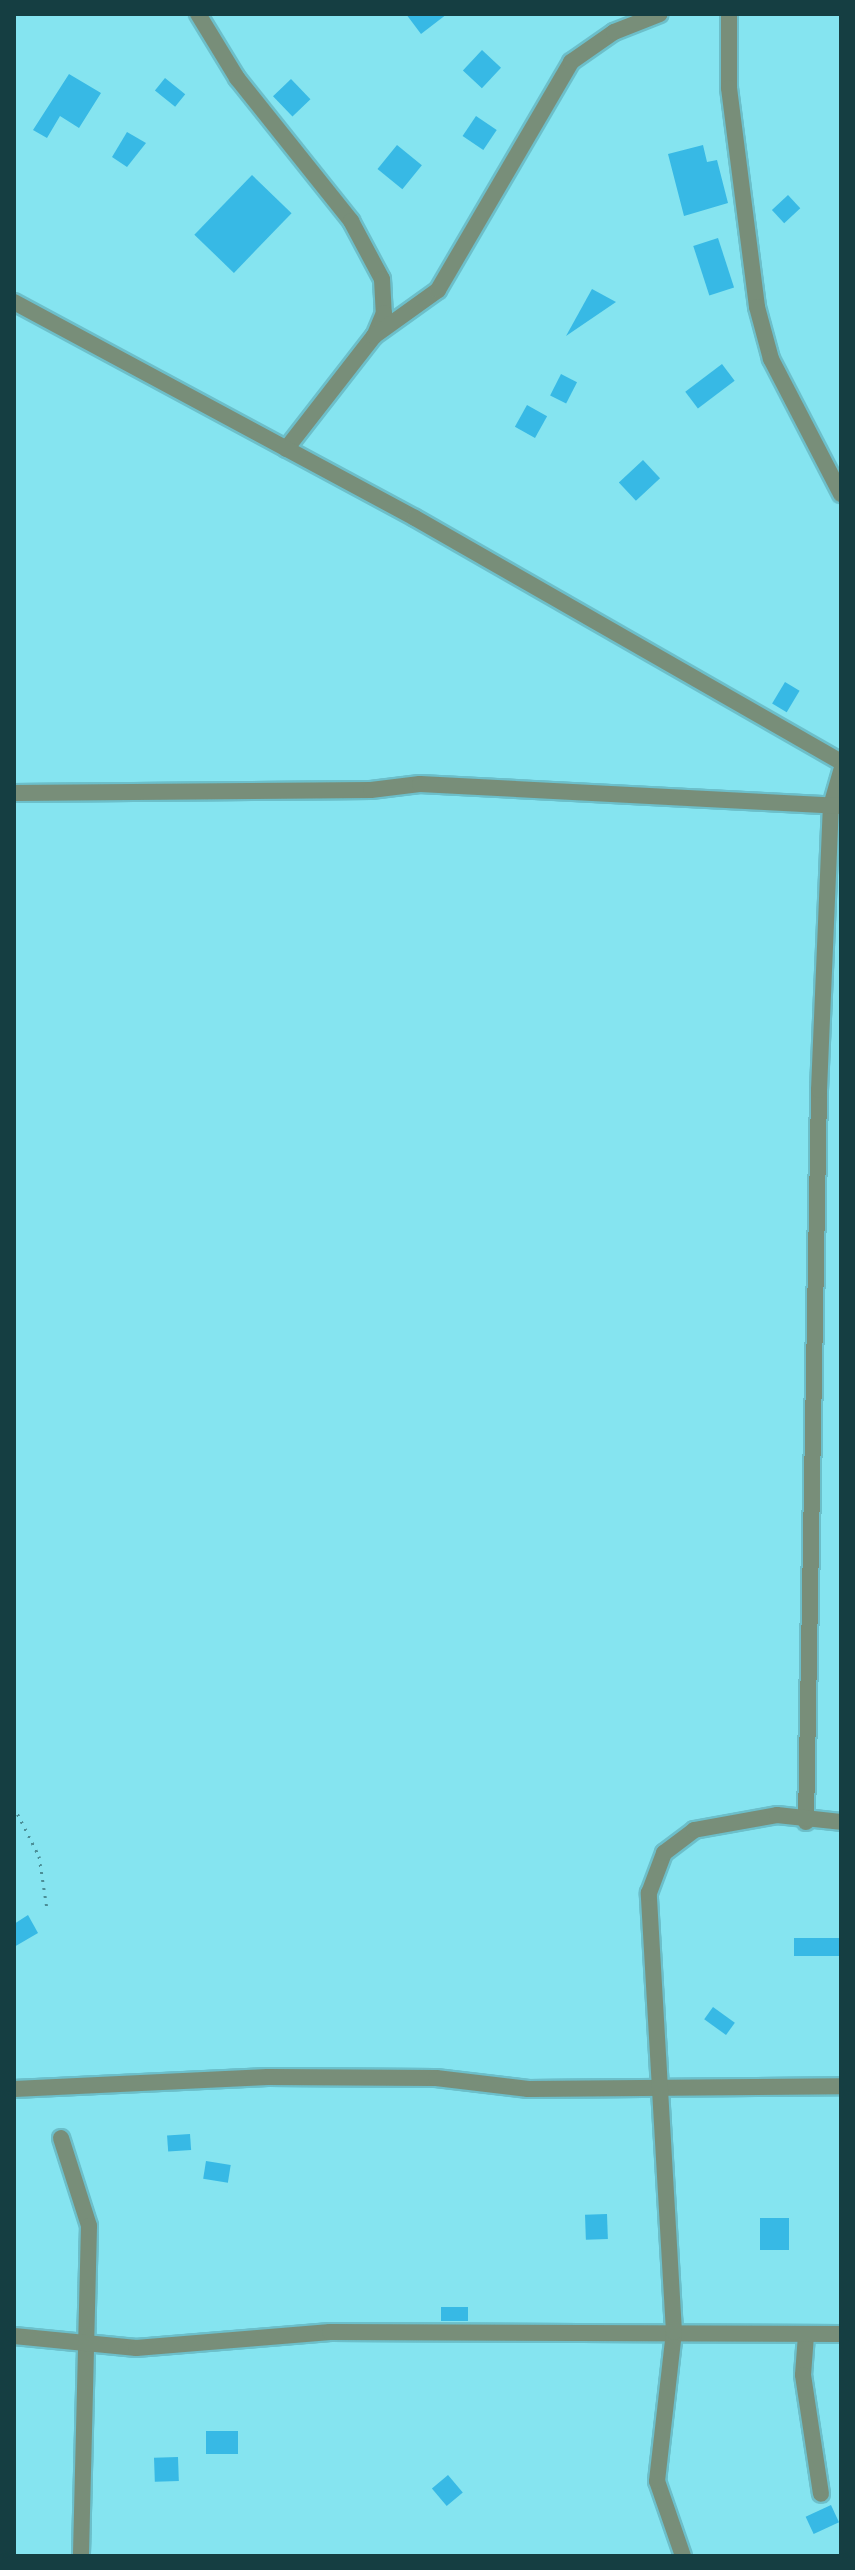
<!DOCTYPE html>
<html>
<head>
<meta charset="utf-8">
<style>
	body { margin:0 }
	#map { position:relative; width:855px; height:2570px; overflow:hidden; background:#85e4f0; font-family:"Titillium Web",sans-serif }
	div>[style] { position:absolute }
	.building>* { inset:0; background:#37b9e5; transform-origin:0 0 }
	.path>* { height:3px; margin-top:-1.5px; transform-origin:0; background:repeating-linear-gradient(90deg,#4b8e96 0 2px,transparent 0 8px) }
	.roads { filter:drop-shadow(2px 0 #6cbfca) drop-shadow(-2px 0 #6cbfca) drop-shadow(0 2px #6cbfca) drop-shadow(0 -2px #6cbfca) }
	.minor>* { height:16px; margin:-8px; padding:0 8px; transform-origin:8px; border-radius:8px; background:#788e79 }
	.tertiary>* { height:16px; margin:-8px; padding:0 8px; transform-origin:8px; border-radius:8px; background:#788e79 }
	span { translate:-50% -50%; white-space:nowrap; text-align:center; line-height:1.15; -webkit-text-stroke:7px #93f2fd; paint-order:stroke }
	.frame { position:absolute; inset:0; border:16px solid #153e42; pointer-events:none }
</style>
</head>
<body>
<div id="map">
	<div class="building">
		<div style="clip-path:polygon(406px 14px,447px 14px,421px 34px)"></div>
		<div style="left:482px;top:50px;width:26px;height:28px;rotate:43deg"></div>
		<div style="clip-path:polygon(69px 74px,101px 93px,79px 128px,60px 116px,47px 138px,33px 130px)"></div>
		<div style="left:165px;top:78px;width:26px;height:16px;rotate:39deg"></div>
		<div style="left:291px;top:79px;width:28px;height:25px;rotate:46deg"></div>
		<div style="left:476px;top:116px;width:25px;height:24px;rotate:34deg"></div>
		<div style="clip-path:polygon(127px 132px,146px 143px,127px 167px,112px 157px)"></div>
		<div style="left:397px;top:145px;width:32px;height:31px;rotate:39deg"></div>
		<div style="clip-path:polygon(703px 145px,707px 162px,717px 160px,728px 203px,684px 216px,668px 154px)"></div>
		<div style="left:252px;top:175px;width:55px;height:83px;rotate:44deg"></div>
		<div style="left:788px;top:195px;width:18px;height:22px;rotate:47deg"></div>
		<div style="left:718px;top:238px;width:52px;height:26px;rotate:72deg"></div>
		<div style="clip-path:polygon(592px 289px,616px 302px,566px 336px)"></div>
		<div style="left:722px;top:364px;width:21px;height:46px;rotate:53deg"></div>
		<div style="left:561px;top:374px;width:18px;height:24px;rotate:27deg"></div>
		<div style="left:527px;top:405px;width:23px;height:25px;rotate:29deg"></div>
		<div style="left:643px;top:460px;width:25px;height:33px;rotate:47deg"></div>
		<div style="left:785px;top:682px;width:17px;height:25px;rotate:31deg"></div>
		<div style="clip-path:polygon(28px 1915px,38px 1933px,14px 1947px,14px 1924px)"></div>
		<div style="left:841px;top:1938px;width:18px;height:47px;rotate:90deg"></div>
		<div style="left:713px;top:2007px;width:27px;height:15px;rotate:36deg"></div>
		<div style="left:190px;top:2134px;width:16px;height:23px;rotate:86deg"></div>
		<div style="left:206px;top:2161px;width:25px;height:18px;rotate:9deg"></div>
		<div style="left:607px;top:2214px;width:25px;height:22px;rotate:88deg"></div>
		<div style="left:760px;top:2218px;width:29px;height:32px"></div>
		<div style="left:441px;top:2307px;width:27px;height:14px"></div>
		<div style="left:206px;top:2431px;width:32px;height:23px"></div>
		<div style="left:178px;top:2457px;width:24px;height:24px;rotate:88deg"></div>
		<div style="left:448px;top:2475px;width:23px;height:21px;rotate:50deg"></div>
		<div style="left:831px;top:2505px;width:19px;height:28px;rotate:65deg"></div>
	</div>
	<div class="path">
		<div style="left:14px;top:1807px;width:55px;rotate:63deg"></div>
		<div style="left:39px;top:1856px;width:54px;rotate:81.4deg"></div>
	</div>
	<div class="roads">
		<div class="minor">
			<div style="left:198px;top:14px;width:75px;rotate:58.6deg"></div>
			<div style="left:237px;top:78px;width:183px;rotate:51.4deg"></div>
			<div style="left:351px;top:221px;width:66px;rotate:61.9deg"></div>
			<div style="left:382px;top:279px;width:34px;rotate:87deg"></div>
			<div style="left:384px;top:313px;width:25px;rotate:113deg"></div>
			<div style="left:374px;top:336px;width:143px;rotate:127.9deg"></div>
			<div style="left:729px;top:14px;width:74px;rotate:90deg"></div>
			<div style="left:729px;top:88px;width:221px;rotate:82.7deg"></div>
			<div style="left:757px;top:307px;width:54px;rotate:74.9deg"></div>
			<div style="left:771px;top:359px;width:152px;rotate:62.6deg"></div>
			<div style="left:14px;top:302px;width:455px;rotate:28.3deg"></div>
			<div style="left:415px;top:518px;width:491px;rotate:29.8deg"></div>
			<div style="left:374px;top:336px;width:79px;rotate:-35.7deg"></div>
			<div style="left:438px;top:290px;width:264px;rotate:-59.7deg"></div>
			<div style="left:571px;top:62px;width:52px;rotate:-34.9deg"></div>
			<div style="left:614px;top:32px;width:49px;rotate:-21.4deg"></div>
			<div style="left:806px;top:1822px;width:732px;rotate:-88.98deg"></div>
			<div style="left:819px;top:1090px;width:284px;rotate:-87.6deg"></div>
			<div style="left:831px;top:806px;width:37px;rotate:-74deg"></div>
			<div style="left:14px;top:2089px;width:254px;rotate:-2.7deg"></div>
			<div style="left:268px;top:2077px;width:168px;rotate:0.3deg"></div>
			<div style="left:436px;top:2078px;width:93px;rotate:6.8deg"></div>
			<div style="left:528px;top:2089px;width:313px;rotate:-0.5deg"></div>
			<div style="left:61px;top:2138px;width:92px;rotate:72.3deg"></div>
			<div style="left:89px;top:2226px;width:330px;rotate:91.4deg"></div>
			<div style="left:806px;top:2335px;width:40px;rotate:94.3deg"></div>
			<div style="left:803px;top:2375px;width:120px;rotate:81.4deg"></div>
			<div style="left:14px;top:2336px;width:123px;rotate:5.6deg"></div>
			<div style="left:136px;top:2348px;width:195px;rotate:-4.7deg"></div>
			<div style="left:330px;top:2332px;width:511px;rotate:0.22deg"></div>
			<div style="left:683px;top:2556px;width:79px;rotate:-109.1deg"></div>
			<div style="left:657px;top:2481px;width:150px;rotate:-83.5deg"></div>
			<div style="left:674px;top:2332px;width:440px;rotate:-93.3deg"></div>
			<div style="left:649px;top:1893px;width:43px;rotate:-69.4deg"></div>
			<div style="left:664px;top:1853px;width:38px;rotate:-37deg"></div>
			<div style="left:694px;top:1830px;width:84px;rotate:-10.2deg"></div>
			<div style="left:777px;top:1815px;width:64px;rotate:6.2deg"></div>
		</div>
		<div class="tertiary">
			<div style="left:14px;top:793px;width:357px;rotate:-0.5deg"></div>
			<div style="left:371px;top:790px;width:49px;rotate:-7deg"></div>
			<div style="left:420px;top:784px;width:422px;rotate:3deg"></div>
		</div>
	</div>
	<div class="frame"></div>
</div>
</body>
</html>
